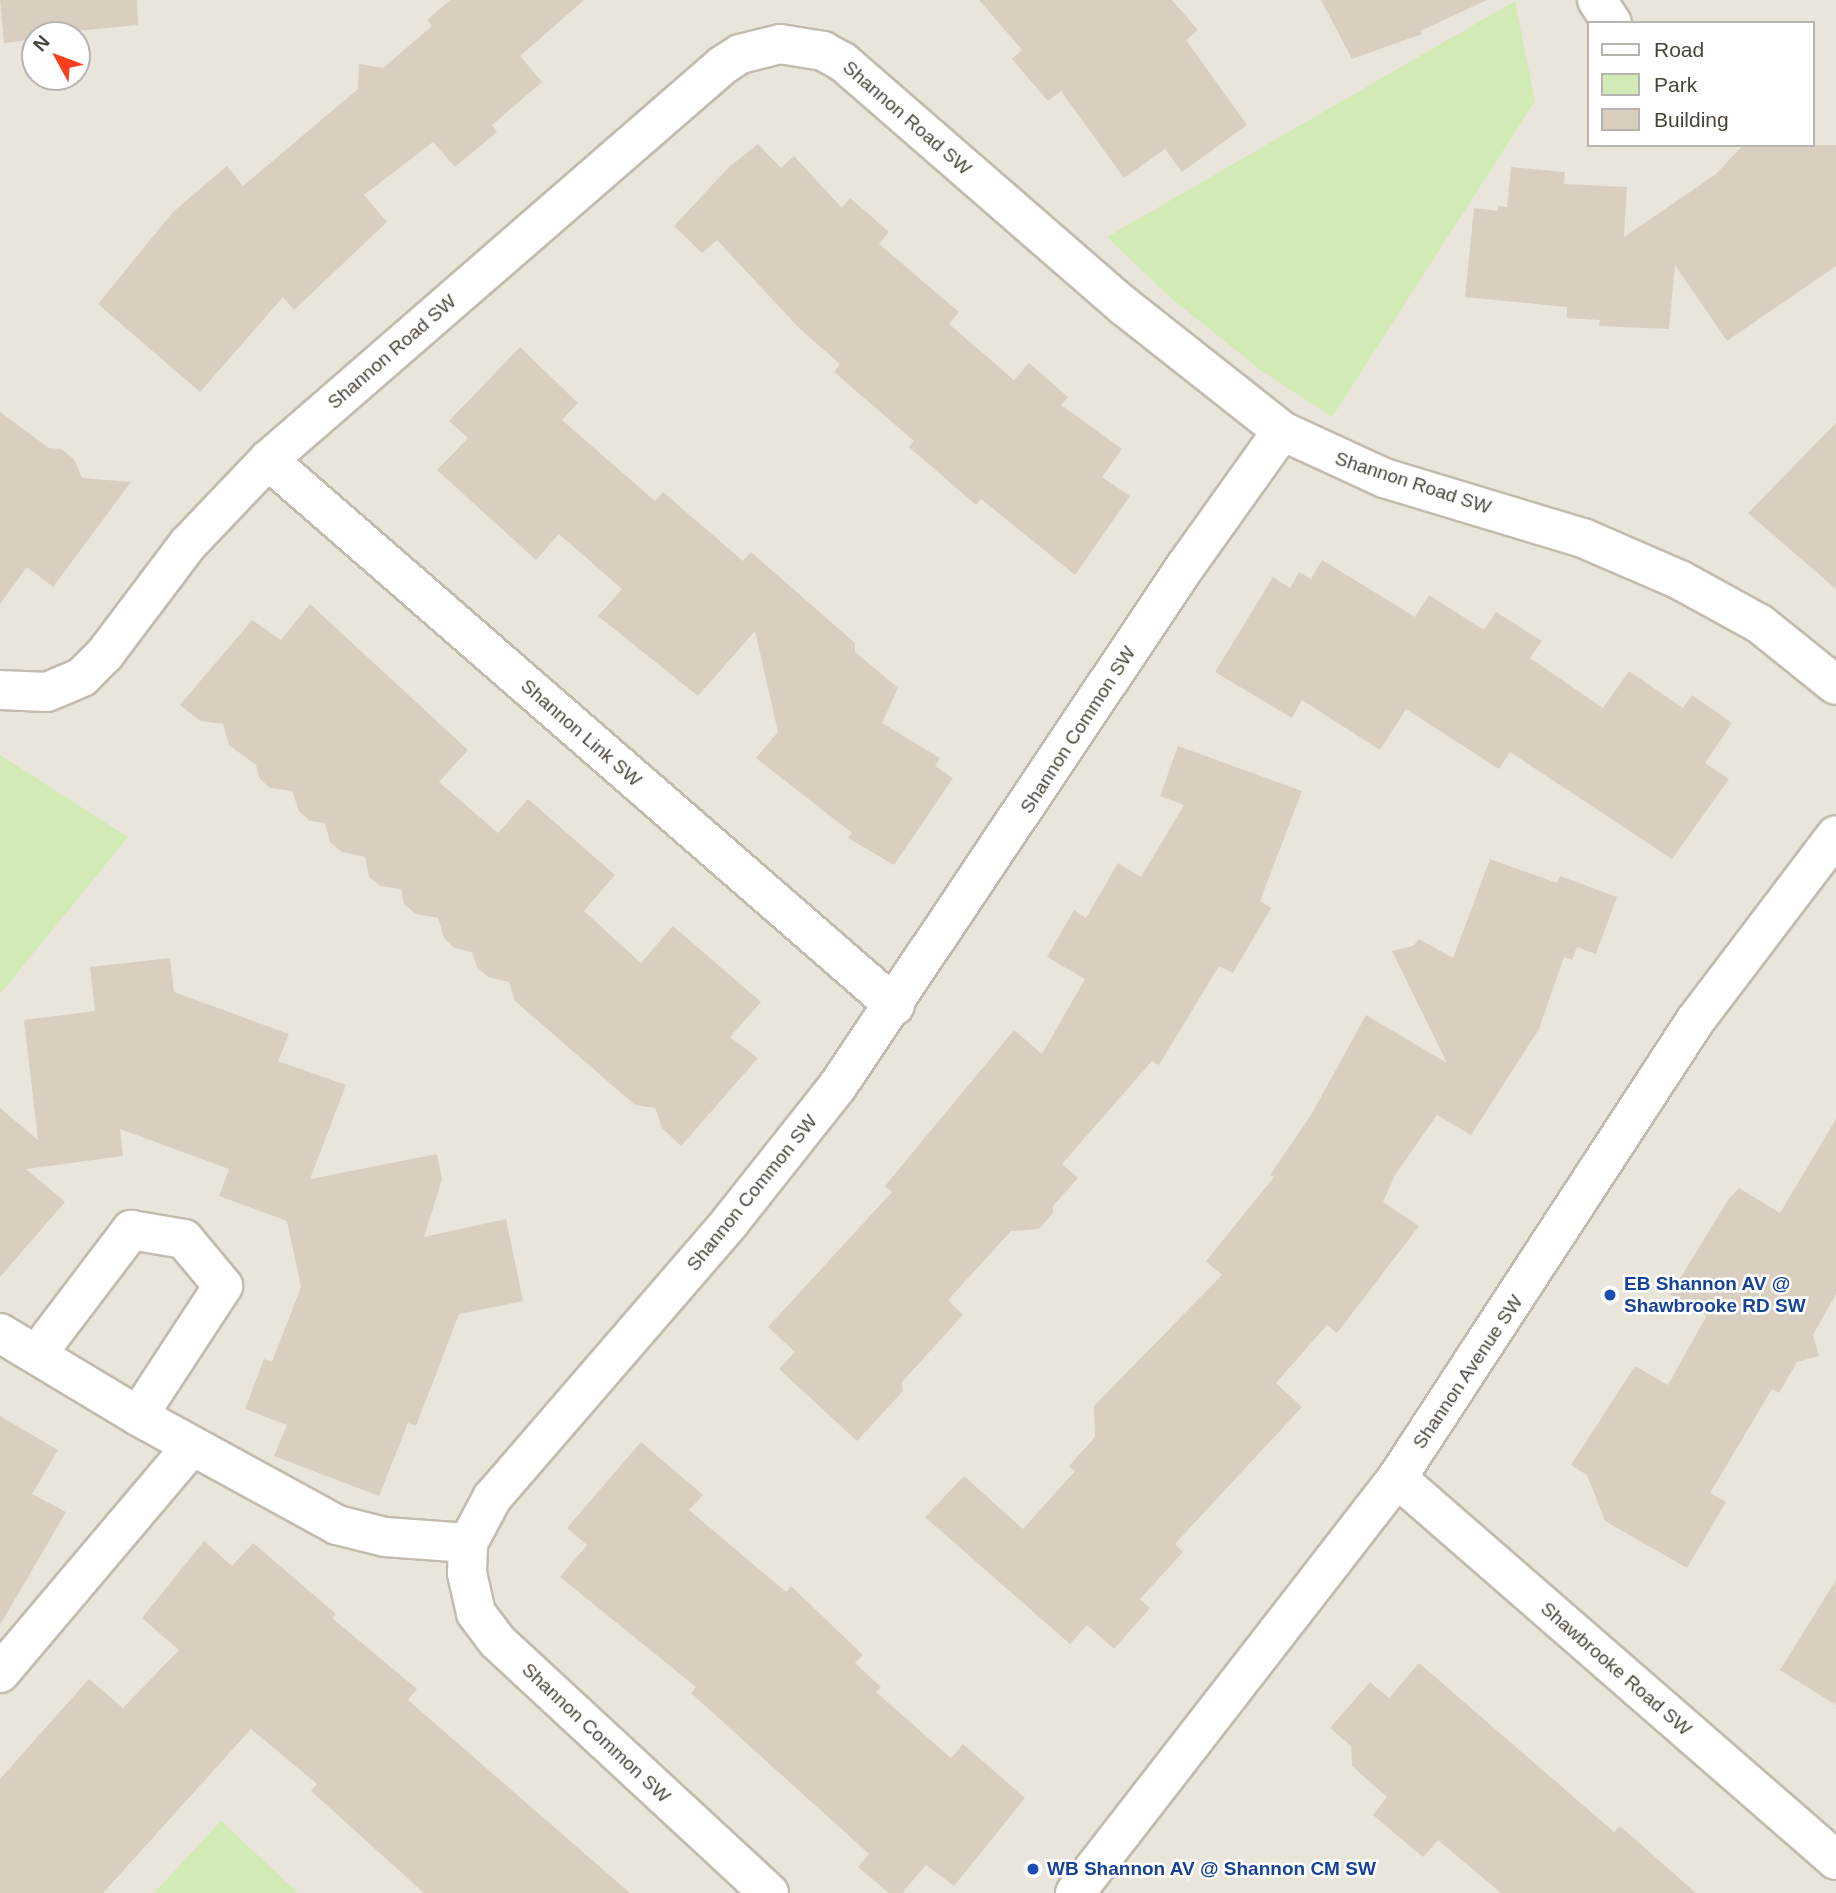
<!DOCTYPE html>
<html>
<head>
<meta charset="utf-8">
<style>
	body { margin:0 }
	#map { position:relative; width:1836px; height:1893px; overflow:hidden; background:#f6f3ec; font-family:Helvetica,sans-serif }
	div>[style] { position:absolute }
	.residential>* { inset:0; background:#eae5da }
	.green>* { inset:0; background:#d2eab5 }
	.building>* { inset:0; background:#d8cfc1 }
	.roads { filter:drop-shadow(2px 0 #c2bbae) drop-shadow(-2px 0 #c2bbae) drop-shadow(0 2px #c2bbae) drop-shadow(0 -2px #c2bbae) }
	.minor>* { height:38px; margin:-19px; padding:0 19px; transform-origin:19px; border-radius:19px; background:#fff }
	.dots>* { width:19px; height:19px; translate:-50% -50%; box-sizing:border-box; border:4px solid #fff; border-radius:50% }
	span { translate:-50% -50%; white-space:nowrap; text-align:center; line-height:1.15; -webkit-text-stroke:5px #fff; paint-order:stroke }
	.street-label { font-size:19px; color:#4b4439 }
	.transit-label { font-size:19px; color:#164399; font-weight:700 }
	.left { translate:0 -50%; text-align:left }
	.legend { position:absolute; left:1587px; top:21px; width:228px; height:126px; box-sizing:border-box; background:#fff; border:2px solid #b7b4b0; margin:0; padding:9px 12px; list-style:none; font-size:21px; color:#4b4439 }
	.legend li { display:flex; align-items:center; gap:14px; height:35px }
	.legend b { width:35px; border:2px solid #b7b4b0 }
	.north { position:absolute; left:21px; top:21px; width:70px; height:70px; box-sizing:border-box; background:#fff; border:2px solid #b7b4b0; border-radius:50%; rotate:311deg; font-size:19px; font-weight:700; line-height:28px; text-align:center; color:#4b4439 }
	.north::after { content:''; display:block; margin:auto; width:24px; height:32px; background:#fc3f1d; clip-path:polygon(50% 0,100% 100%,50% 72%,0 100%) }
</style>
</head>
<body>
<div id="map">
	<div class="residential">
		<div style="clip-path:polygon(evenodd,0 0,1836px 0,1836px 1893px,0 1893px,0 0,1589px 23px,1813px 23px,1813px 145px,1589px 145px,1589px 23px,0 0,35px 35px,77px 35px,77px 77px,35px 77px,35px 35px)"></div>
	</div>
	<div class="green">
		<div style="clip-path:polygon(1515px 1px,1535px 101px,1332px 417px,1263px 372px,1171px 298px,1107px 237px)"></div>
		<div style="clip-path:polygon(0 755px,128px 837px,0 994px)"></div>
		<div style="clip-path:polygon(221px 1821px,298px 1893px,154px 1893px)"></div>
	</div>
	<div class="building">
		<div style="clip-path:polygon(0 0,137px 0,138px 25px,35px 35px,35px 39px,4px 43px)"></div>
		<div style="clip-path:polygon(450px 0,584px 0,520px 56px,542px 82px,492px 125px,497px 132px,455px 167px,433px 142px,364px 195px,387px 222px,294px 310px,283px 297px,200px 392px,98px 304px,173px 212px,227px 166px,243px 186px,358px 89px,359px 64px,383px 68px,432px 26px,427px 20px)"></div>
		<div style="clip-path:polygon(979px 0,1172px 0,1198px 30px,1186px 40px,1247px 125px,1182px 172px,1165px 149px,1124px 178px,1061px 91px,1048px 101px,1012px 59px,1022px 50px)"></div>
		<div style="clip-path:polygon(1321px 0,1487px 0,1420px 31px,1422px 34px,1352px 59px)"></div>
		<div style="clip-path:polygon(758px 144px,781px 168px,794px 156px,842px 208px,850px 198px,889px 232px,879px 244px,959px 312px,949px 324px,1014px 380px,1029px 363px,1068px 397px,1061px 405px,1122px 449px,1102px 477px,1130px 496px,1075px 575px,981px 499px,976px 505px,909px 447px,914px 441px,834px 372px,840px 364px,799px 328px,717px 240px,702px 253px,674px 226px,730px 166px)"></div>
		<div style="clip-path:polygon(1743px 145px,1836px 145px,1836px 266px,1727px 341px,1675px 265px,1669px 329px,1599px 326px,1600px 320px,1567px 318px,1567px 307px,1465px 297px,1474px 208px,1498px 211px,1498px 206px,1507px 207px,1511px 167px,1565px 172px,1564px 184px,1627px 187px,1624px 237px,1716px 174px)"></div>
		<div style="clip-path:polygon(520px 347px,578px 403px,562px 420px,655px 501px,663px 492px,743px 561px,751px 552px,855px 643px,855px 652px,898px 688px,882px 723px,940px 758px,935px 766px,953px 778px,894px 865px,848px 838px,852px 833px,756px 758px,778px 732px,755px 631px,698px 696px,598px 616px,622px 589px,559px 534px,536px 560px,437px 470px,468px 438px,449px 421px)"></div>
		<div style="clip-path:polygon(0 412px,49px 448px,61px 449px,74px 459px,82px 478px,131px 482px,53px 587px,27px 567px,0 604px)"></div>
		<div style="clip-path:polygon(1836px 423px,1836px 589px,1748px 513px)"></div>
		<div style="clip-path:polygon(1322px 560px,1415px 617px,1429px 595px,1484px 630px,1496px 612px,1542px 641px,1530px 658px,1603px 708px,1629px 671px,1683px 708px,1692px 695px,1732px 723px,1705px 763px,1729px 779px,1672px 859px,1510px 752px,1499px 769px,1406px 709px,1380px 750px,1302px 700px,1292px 718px,1215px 672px,1273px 577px,1290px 588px,1299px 572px,1311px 579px)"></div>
		<div style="clip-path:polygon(310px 604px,468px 750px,439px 782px,498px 833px,528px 799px,615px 875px,584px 911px,641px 963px,673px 926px,761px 1002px,730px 1037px,758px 1058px,681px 1146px,662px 1128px,655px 1108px,635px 1105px,515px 1001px,509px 982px,488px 977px,477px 967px,472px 952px,454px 948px,444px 938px,438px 918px,416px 914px,404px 904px,401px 889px,380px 886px,369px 877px,365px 857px,342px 852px,330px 842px,325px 823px,310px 821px,299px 811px,292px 791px,270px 788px,259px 778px,256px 765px,229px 745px,223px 724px,200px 721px,180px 705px,252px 620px,281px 640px)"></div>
		<div style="clip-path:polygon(1178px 746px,1302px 791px,1260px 901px,1271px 908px,1233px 973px,1219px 966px,1159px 1065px,1152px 1061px,1062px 1164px,1078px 1178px,1053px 1206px,1053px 1213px,1039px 1229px,1011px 1231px,948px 1300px,963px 1315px,902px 1382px,903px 1391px,857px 1441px,779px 1369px,795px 1352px,768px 1327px,892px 1192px,885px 1186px,1014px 1030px,1042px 1054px,1085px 979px,1047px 957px,1074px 910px,1086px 918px,1118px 863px,1141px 877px,1184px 805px,1160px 796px)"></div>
		<div style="clip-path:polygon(1490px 859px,1557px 883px,1560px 876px,1617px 897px,1596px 954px,1577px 947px,1572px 960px,1564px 957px,1539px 1029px,1471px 1135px,1437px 1115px,1395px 1175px,1383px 1202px,1419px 1226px,1337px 1333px,1327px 1325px,1276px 1383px,1302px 1407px,1175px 1544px,1183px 1552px,1140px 1599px,1150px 1608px,1114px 1649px,1087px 1625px,1070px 1644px,925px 1517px,964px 1476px,1023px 1529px,1075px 1471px,1069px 1466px,1095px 1437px,1094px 1406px,1222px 1275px,1206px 1261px,1274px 1177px,1270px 1175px,1311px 1115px,1366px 1015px,1447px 1063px,1392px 951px,1413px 946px,1419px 939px,1453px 958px)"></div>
		<div style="clip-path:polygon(170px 958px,174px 992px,289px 1034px,278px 1061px,346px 1085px,310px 1179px,437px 1154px,442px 1179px,424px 1237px,506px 1219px,523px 1301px,459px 1314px,416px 1426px,408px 1423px,379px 1496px,274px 1456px,287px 1425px,245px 1409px,264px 1359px,272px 1362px,301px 1287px,287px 1221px,219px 1196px,229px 1169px,120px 1129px,123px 1156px,26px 1169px,65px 1202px,0 1277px,0 1108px,38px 1140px,24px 1020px,95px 1011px,90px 967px)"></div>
		<div style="clip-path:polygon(1836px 1119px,1836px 1294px,1813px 1335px,1819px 1356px,1797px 1362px,1779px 1393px,1772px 1389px,1710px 1493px,1726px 1502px,1687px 1568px,1605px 1521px,1587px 1475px,1571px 1465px,1635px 1366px,1668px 1385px,1707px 1315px,1670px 1295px,1728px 1200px,1739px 1188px,1780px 1213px)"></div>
		<div style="clip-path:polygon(0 1416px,58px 1450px,32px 1494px,66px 1512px,0 1625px)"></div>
		<div style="clip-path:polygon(641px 1442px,703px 1495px,689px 1510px,786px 1592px,791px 1586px,863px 1655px,855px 1663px,881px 1687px,876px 1692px,951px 1758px,963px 1744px,1025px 1798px,954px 1886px,926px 1865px,902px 1893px,889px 1893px,858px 1867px,869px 1854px,691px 1693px,696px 1687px,560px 1577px,587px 1545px,567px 1528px)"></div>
		<div style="clip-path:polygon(204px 1541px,232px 1566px,253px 1543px,336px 1614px,332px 1618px,417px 1689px,408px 1700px,630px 1893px,424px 1893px,311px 1791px,317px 1784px,251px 1729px,103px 1893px,0 1893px,0 1779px,89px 1679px,123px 1708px,179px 1650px,142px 1618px)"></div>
		<div style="clip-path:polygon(1836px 1580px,1836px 1705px,1780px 1670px)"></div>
		<div style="clip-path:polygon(1419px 1663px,1614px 1832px,1620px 1826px,1696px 1893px,1501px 1893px,1438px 1840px,1423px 1857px,1373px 1815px,1387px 1797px,1352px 1766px,1351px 1746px,1330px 1728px,1370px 1682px,1389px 1698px)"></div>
	</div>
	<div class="roads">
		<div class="minor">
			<div style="left:1597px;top:0;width:27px;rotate:57deg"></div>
			<div style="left:268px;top:460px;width:831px;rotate:41.05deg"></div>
			<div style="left:0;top:690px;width:47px;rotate:2.4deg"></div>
			<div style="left:47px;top:692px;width:38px;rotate:-23deg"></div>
			<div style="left:82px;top:677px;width:33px;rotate:-45deg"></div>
			<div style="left:105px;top:654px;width:138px;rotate:-53deg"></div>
			<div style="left:188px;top:544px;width:116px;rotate:-46.4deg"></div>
			<div style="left:268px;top:460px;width:603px;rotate:-40.96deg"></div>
			<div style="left:723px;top:65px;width:20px;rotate:-33deg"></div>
			<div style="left:740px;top:54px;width:41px;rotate:-14deg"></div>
			<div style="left:780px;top:44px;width:44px;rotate:9.2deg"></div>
			<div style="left:823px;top:51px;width:23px;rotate:29deg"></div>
			<div style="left:843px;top:62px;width:372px;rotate:41deg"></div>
			<div style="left:1124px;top:306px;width:201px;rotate:38.3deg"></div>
			<div style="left:1282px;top:431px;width:112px;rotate:24.7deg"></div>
			<div style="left:1384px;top:478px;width:208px;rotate:16.8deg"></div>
			<div style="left:1583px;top:538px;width:106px;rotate:23.4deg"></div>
			<div style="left:1680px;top:580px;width:91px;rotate:28.8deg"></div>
			<div style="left:1760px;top:624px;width:97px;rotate:38.8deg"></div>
			<div style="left:0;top:1333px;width:161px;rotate:31deg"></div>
			<div style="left:138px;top:1416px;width:227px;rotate:28.7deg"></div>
			<div style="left:337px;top:1525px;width:49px;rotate:14deg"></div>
			<div style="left:385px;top:1537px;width:83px;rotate:4.1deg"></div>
			<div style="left:37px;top:1354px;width:156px;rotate:-52.8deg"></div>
			<div style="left:131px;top:1230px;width:54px;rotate:9.6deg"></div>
			<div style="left:184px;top:1239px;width:61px;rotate:50.3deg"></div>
			<div style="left:223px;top:1286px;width:155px;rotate:123.2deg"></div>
			<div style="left:1397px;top:1478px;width:582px;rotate:41.03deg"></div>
			<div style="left:0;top:1673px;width:297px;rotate:-49.8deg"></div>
			<div style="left:769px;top:1893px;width:371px;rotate:-137.2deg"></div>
			<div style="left:497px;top:1641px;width:35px;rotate:-127deg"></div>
			<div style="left:476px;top:1613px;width:41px;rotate:-102.7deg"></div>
			<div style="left:467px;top:1573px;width:30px;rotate:-88deg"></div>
			<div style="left:468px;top:1543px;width:51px;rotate:-61.9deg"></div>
			<div style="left:492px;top:1498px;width:364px;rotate:-49.2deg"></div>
			<div style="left:730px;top:1222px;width:172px;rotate:-51.6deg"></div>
			<div style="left:837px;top:1087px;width:626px;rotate:-56.21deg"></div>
			<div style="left:1185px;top:567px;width:167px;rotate:-54.5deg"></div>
			<div style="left:1075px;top:1893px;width:525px;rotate:-52.19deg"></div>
			<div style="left:1397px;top:1478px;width:546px;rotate:-56.89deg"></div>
			<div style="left:1695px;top:1021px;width:233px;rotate:-52.8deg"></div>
		</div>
	</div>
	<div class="dots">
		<div style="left:1610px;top:1295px;background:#1a4fb4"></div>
		<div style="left:1033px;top:1869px;background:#1a4fb4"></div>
	</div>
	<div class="street-label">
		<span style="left:907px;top:118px;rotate:41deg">Shannon Road SW</span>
		<span style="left:392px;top:352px;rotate:-41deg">Shannon Road SW</span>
		<span style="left:1413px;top:483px;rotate:18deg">Shannon Road SW</span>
		<span style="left:1078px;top:730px;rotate:-57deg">Shannon Common SW</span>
		<span style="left:581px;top:733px;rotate:41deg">Shannon Link SW</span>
		<span style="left:752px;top:1193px;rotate:-51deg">Shannon Common SW</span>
		<span style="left:1468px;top:1372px;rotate:-56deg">Shannon Avenue SW</span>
		<span style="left:1616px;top:1669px;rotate:41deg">Shawbrooke Road SW</span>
		<span style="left:596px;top:1733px;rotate:43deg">Shannon Common SW</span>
	</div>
	<div class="transit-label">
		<span class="left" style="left:1624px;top:1295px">EB Shannon AV @<br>Shawbrooke RD SW</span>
		<span class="left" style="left:1047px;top:1869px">WB Shannon AV @ Shannon CM SW</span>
	</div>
	<ul class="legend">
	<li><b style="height:9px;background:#fff"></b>Road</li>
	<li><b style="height:19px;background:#d2eab5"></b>Park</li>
	<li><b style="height:19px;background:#d8cfc1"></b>Building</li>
	</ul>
	<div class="north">N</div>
</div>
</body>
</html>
